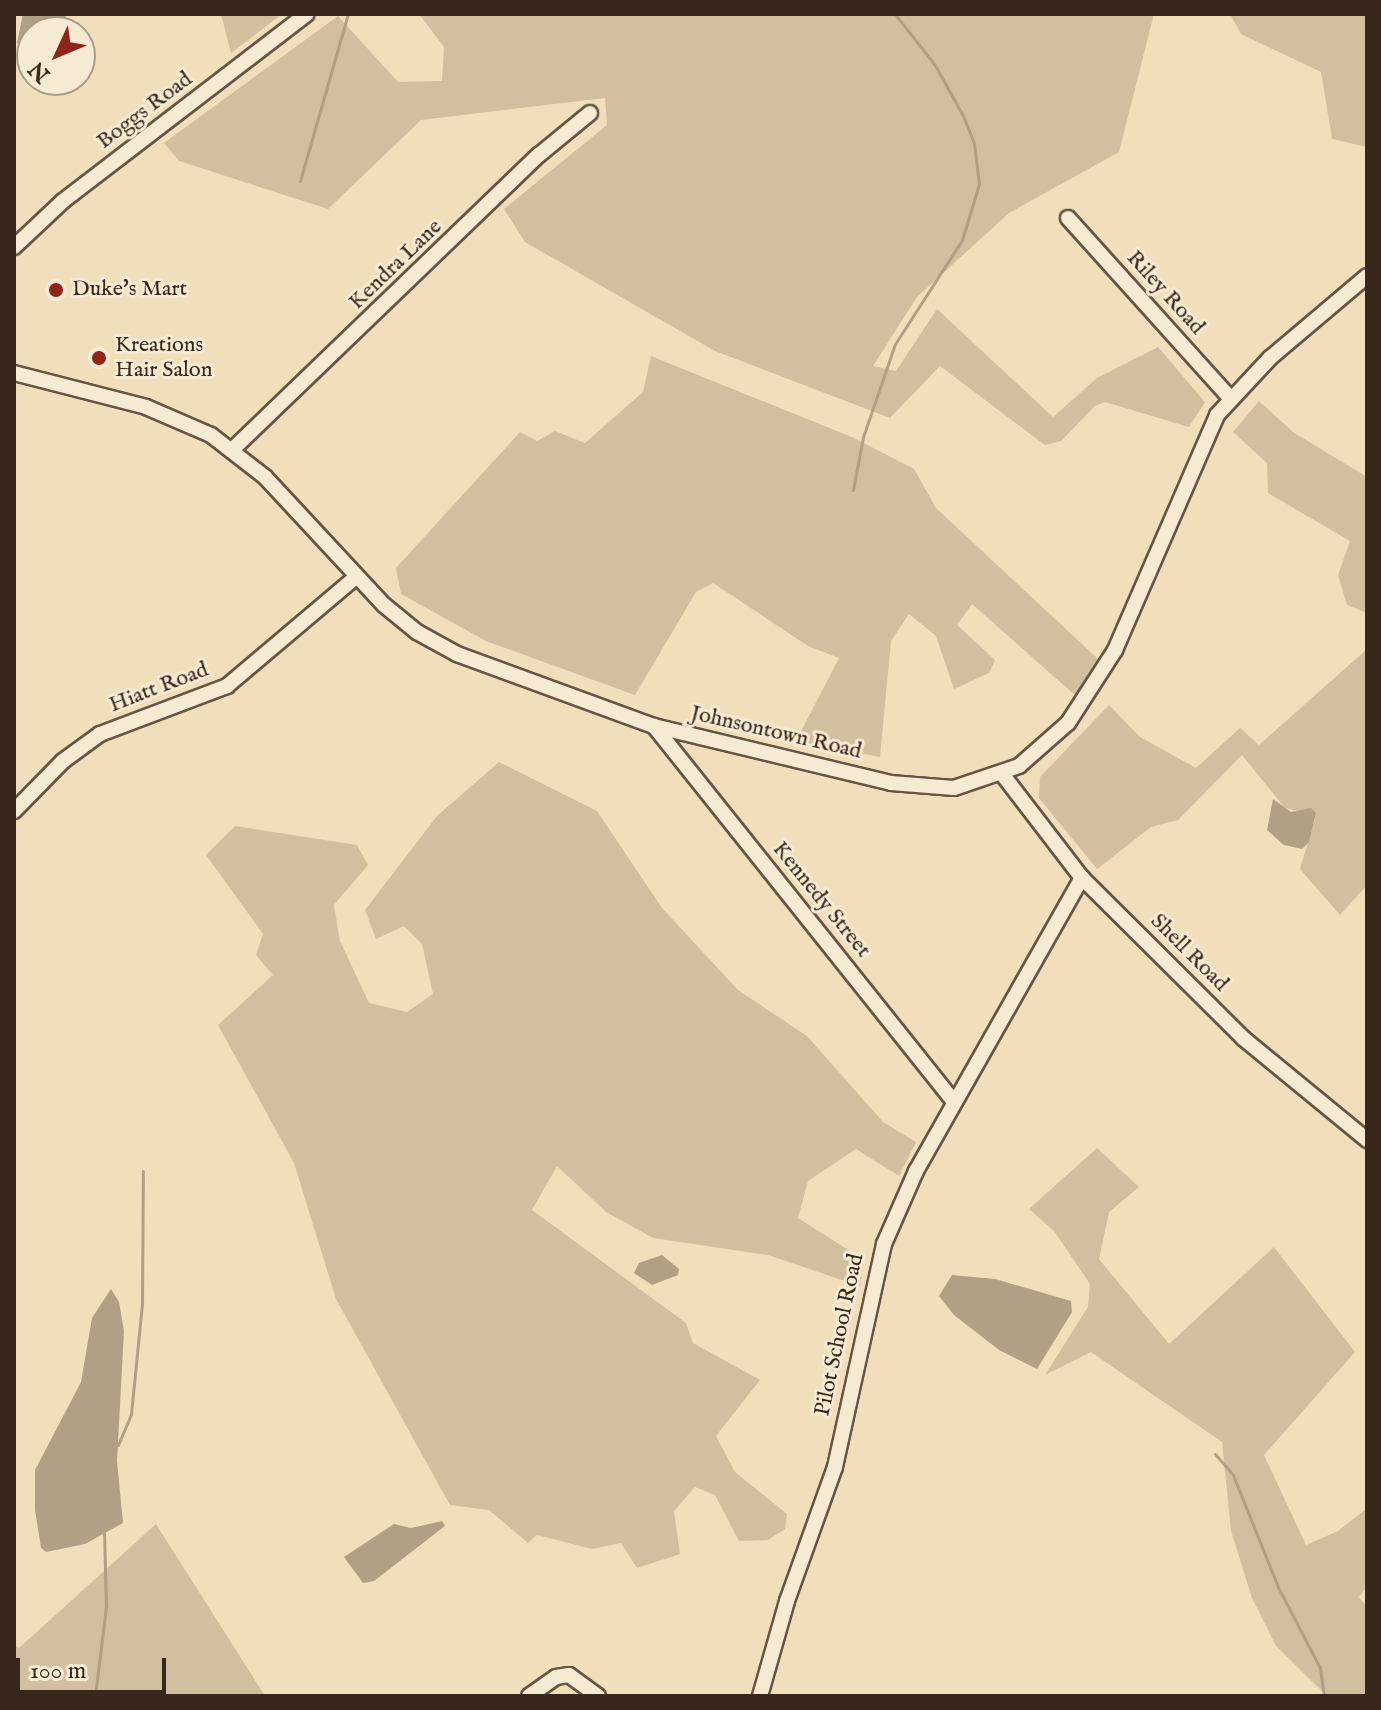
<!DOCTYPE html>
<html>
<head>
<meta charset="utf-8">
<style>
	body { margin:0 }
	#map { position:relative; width:1381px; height:1710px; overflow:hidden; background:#f1deba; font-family:"IM FELL English",serif }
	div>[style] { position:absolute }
	.green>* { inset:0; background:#d2bf9f }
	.water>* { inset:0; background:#b2a085 }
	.stream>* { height:3px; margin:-1.5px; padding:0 1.5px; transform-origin:1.5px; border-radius:1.5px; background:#b2a085 }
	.roads { filter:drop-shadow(2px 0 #654) drop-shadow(-2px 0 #654) drop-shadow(0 2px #654) drop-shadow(0 -2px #654) }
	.minor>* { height:14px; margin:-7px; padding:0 7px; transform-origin:7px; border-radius:7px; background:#f6ead2 }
	.dots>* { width:22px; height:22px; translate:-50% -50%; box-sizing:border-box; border:4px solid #f6ead2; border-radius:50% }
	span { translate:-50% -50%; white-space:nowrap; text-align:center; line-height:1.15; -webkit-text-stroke:6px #f6ead2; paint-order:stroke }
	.street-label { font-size:22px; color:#38271d }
	.poi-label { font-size:22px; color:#38271d }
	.left { translate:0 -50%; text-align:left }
	.frame { position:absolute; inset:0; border:16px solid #38271d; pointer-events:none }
	.north { position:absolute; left:16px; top:16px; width:80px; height:80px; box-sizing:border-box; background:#f6ead2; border:2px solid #aa9c8a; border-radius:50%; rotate:226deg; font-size:22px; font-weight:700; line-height:32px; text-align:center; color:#38271d }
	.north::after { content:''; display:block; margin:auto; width:28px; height:36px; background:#8f2418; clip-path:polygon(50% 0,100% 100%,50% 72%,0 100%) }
	.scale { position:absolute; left:16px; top:1658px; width:150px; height:36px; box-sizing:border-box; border:4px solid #38271d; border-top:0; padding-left:10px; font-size:24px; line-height:28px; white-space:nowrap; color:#38271d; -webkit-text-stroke:6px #f6ead2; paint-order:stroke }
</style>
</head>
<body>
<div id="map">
	<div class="green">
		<div style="clip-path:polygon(221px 14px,282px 14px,231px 53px)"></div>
		<div style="clip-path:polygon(419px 14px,1154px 14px,1119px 152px,1009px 213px,917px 297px,873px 366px,896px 371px,937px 309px,1053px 417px,1097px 378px,1158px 347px,1205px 402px,1189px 427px,1105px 402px,1095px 406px,1061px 441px,1045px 445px,940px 366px,890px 418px,715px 351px,525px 242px,504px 209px,607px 125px,605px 98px,421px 120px,328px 209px,179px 161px,164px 143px,338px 16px,398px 82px,442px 81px,444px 47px)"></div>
		<div style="clip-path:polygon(1230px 14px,1367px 14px,1367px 147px,1332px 139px,1321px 72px,1241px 34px)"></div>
		<div style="clip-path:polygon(651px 356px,854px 438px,914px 469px,936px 508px,1098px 659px,1076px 696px,972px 604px,957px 625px,995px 660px,989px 673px,954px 689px,936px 636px,909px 614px,891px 641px,880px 757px,796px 741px,839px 658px,808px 646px,713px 583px,696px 592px,635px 695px,486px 641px,401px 594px,396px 568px,520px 432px,537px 441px,555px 431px,585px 443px,643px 392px)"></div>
		<div style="clip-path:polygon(1259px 401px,1293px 432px,1367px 477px,1367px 613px,1347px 605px,1338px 575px,1350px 541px,1268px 493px,1267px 463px,1233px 432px)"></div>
		<div style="clip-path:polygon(1367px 649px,1367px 885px,1340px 915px,1300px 869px,1316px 815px,1285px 808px,1242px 755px,1178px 820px,1151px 827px,1097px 869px,1039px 798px,1040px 777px,1109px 705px,1140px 737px,1196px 768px,1240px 728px,1259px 745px)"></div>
		<div style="clip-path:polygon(499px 762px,597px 811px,662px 908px,738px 990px,807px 1036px,883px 1122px,916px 1142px,899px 1176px,856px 1149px,808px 1181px,798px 1218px,864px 1260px,860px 1286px,768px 1255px,653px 1238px,606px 1212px,557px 1166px,532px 1210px,686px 1323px,693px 1343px,760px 1380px,716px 1436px,735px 1472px,787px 1514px,785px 1529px,768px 1540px,739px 1541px,715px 1495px,695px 1487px,674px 1511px,680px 1554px,637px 1568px,621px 1543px,592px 1549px,537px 1535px,528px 1543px,489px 1510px,450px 1505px,336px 1299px,294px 1163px,218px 1025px,273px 975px,256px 955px,263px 934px,206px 855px,235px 826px,357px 845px,368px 865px,334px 905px,340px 941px,369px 1003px,407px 1012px,433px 994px,422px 944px,404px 926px,376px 939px,365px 910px,437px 816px)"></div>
		<div style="clip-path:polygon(1097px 1148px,1139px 1187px,1109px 1212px,1099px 1259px,1169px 1344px,1274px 1247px,1355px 1352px,1264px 1455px,1306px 1545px,1338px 1531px,1367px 1508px,1367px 1586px,1359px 1597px,1367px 1607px,1367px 1696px,1327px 1696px,1276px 1646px,1252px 1598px,1231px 1531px,1222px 1442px,1091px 1352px,1045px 1375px,1088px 1307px,1090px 1284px,1054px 1231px,1029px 1209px)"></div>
		<div style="clip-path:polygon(156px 1524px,265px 1696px,14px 1696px,14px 1644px,19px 1648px)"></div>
	</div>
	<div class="water">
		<div style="clip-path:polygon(23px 14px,68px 14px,51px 32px,32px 32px,27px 52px,17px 43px)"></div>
		<div style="clip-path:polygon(1273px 799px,1291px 812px,1311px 808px,1316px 813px,1309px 842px,1302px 849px,1284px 845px,1267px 830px)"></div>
		<div style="clip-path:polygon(662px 1255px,679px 1269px,678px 1275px,652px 1285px,634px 1273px,639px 1263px)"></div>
		<div style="clip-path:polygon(952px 1275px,995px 1279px,1071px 1301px,1072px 1312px,1037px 1369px,999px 1350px,954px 1315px,939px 1296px)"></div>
		<div style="clip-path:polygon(111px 1289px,119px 1302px,124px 1331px,117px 1461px,123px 1523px,85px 1544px,46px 1552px,41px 1548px,35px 1510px,35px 1470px,81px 1382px,92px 1318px)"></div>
		<div style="clip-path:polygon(442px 1521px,445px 1526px,374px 1581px,363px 1583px,344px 1557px,394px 1524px,411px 1528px)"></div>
	</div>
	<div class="stream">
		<div style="left:300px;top:181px;width:174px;rotate:-74deg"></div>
		<div style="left:853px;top:490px;width:54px;rotate:-79.3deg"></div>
		<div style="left:863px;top:437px;width:98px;rotate:-71deg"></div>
		<div style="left:895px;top:344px;width:124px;rotate:-57.2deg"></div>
		<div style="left:962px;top:240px;width:59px;rotate:-73.1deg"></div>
		<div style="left:979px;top:184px;width:41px;rotate:-97deg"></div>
		<div style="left:974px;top:143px;width:31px;rotate:-112deg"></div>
		<div style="left:962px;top:114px;width:56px;rotate:-118.9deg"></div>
		<div style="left:935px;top:65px;width:65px;rotate:-128.1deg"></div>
		<div style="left:118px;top:1445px;width:34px;rotate:-67deg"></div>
		<div style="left:131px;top:1414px;width:112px;rotate:-84.3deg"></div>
		<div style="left:142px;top:1303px;width:132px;rotate:-89.6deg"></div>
		<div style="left:1215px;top:1454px;width:28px;rotate:49deg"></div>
		<div style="left:1233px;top:1475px;width:121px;rotate:68.1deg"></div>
		<div style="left:1278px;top:1587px;width:91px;rotate:62.6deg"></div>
		<div style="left:1320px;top:1668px;width:28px;rotate:82deg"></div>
		<div style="left:95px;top:1696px;width:90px;rotate:-83deg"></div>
		<div style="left:106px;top:1607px;width:74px;rotate:-91.5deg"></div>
	</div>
	<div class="roads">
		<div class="minor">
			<div style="left:1068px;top:218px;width:241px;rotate:48deg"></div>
			<div style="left:14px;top:247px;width:67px;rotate:-43.2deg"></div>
			<div style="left:63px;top:201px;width:307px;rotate:-37.5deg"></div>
			<div style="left:14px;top:373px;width:136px;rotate:14.4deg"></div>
			<div style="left:146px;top:407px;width:71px;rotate:23.3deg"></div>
			<div style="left:211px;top:435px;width:68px;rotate:37.9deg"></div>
			<div style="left:265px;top:477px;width:175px;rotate:47.1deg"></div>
			<div style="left:384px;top:605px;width:43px;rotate:39.3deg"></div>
			<div style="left:417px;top:632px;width:46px;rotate:28.8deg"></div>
			<div style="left:457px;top:654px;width:210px;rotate:20.1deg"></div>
			<div style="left:654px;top:726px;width:244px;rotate:13.5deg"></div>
			<div style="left:891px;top:783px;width:63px;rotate:4.5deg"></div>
			<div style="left:954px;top:788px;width:69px;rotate:-18.7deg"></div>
			<div style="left:1019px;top:766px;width:65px;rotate:-41.3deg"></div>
			<div style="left:1068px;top:723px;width:87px;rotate:-57.2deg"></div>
			<div style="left:1115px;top:650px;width:256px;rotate:-66.5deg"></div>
			<div style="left:1217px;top:415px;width:78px;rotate:-47.1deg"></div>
			<div style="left:1270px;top:358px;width:127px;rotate:-40.2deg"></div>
			<div style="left:233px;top:449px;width:424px;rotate:-43.9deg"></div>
			<div style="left:539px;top:155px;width:66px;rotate:-39.5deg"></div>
			<div style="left:654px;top:726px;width:481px;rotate:51.4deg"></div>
			<div style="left:1003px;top:775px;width:130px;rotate:52.5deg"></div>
			<div style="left:1082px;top:878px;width:227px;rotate:44.8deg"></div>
			<div style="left:1243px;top:1038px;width:161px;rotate:39.4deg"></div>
			<div style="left:14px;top:811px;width:70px;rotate:-45.6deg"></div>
			<div style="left:63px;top:761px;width:46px;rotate:-36.1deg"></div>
			<div style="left:100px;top:734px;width:136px;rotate:-20.7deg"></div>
			<div style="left:227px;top:686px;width:170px;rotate:-40.2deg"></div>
			<div style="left:529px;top:1696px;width:33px;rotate:-35deg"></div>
			<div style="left:556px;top:1677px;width:13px;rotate:-9deg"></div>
			<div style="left:569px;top:1675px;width:36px;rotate:36deg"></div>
			<div style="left:760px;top:1696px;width:99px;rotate:-74.1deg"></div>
			<div style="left:787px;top:1601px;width:142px;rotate:-70.3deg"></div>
			<div style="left:835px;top:1467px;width:228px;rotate:-77.6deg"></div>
			<div style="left:884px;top:1244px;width:80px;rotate:-66.3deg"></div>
			<div style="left:916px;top:1171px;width:337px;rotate:-60.5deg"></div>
		</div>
	</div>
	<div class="dots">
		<div style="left:56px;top:290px;background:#8f2418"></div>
		<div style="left:99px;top:358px;background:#8f2418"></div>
	</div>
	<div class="street-label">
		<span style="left:145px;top:111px;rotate:-37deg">Boggs Road</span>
		<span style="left:396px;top:265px;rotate:-44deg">Kendra Lane</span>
		<span style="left:1165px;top:293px;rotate:48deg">Riley Road</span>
		<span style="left:159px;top:688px;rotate:-21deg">Hiatt Road</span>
		<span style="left:776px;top:733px;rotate:13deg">Johnsontown Road</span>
		<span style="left:821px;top:900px;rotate:51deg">Kennedy Street</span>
		<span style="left:1189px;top:953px;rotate:45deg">Shell Road</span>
		<span style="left:840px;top:1335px;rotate:-78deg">Pilot School Road</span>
	</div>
	<div class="poi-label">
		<span class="left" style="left:72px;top:290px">Duke's Mart</span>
		<span class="left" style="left:115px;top:358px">Kreations<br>Hair Salon</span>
	</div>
	<div class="frame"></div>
	<div class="north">N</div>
	<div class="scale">100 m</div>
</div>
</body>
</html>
